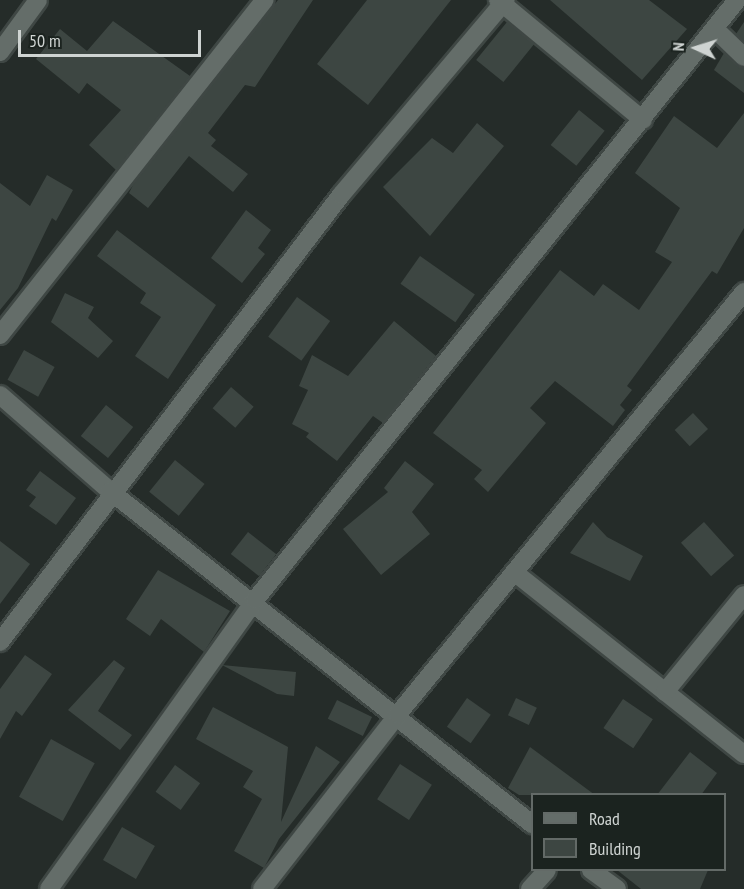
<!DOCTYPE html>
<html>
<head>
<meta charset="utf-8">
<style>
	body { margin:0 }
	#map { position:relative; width:744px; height:889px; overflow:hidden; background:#252c29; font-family:"PT Sans Narrow",sans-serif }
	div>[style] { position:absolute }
	.building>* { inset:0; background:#3d4642; transform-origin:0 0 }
	.roads { filter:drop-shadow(2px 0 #3f4744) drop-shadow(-2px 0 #3f4744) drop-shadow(0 2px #3f4744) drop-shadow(0 -2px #3f4744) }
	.street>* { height:18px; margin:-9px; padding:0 9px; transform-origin:9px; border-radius:9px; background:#646d69 }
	span { translate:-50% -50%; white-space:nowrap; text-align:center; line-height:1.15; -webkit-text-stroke:4.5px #1b231f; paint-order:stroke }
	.legend { position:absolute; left:531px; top:793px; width:195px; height:78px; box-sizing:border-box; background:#1b231f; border:2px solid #636a67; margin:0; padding:8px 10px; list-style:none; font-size:18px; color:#cfd4d2 }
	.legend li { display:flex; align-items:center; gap:12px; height:30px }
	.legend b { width:30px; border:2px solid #636a67 }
	.north { position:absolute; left:666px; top:18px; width:60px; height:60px; -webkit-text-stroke:4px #1b231f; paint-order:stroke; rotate:274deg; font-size:16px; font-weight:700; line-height:24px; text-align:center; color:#cfd4d2 }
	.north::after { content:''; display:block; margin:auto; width:21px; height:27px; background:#cfd4d2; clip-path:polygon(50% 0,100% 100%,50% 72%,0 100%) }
	.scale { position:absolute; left:18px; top:30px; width:183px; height:27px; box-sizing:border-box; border:3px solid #cfd4d2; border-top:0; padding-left:8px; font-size:18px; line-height:21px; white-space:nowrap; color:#cfd4d2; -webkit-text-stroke:4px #1b231f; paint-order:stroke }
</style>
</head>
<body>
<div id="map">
	<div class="building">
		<div style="clip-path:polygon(278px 0,313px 0,255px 87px,245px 85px,208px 133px,216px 140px,211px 146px,248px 174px,233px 192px,189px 156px,148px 208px,129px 193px,133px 185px)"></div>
		<div style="clip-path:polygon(367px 0,451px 0,368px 105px,317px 64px)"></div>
		<div style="clip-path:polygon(550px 0,649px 0,687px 29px,642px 80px)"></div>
		<div style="clip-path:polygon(113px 21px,190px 76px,116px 170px,89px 145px,121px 110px,87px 83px,79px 94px,36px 59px,60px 29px,87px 51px)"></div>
		<div style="left:507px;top:22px;width:35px;height:49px;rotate:39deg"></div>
		<div style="clip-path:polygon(744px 22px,744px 41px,736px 34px)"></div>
		<div style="clip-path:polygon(724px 53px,744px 68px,744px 93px,714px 70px)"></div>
		<div style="left:579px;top:110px;width:33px;height:45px;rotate:39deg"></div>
		<div style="clip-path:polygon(744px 113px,744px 228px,717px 274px,712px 271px,627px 386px,632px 390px,620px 405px,625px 410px,613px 426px,555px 381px,530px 408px,546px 423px,488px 492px,474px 479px,482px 470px,433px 433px,560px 270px,594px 296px,603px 284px,639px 310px,672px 262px,655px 252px,680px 208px,635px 173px,674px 116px,717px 148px)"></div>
		<div style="clip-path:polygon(477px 123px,504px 146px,430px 236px,383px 187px,432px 138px,453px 153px)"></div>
		<div style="clip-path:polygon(47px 175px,73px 190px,56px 221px,52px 218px,18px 288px,0 310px,0 183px,30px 206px)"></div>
		<div style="clip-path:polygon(246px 210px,271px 230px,258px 248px,265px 254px,242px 283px,211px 258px)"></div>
		<div style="clip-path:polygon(117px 230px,216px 305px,168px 379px,135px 356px,161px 317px,140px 303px,146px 293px,97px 256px)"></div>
		<div style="left:420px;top:256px;width:67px;height:34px;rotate:35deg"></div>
		<div style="clip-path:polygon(65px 293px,94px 307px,88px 318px,113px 341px,98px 358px,51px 322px)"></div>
		<div style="left:297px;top:297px;width:41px;height:49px;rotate:36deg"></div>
		<div style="clip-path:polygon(394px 321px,436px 356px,383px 423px,373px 416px,337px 461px,306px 437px,309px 433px,292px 424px,308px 390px,299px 386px,312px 355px,348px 376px)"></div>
		<div style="left:24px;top:350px;width:35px;height:34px;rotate:29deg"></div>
		<div style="left:231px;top:387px;width:30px;height:28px;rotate:41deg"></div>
		<div style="left:106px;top:405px;width:35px;height:40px;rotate:39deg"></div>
		<div style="left:693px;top:413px;width:22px;height:25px;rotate:47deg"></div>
		<div style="left:175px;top:460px;width:38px;height:41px;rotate:39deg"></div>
		<div style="clip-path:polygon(405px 461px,434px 484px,412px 512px,430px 534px,381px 575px,343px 529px,388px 492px,384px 488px)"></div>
		<div style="clip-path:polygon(40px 471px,76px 498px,56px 525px,29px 506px,36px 497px,26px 490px)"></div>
		<div style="clip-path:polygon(593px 522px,607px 537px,643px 556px,630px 581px,570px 553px)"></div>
		<div style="left:704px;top:522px;width:45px;height:31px;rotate:48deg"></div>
		<div style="left:248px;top:532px;width:36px;height:28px;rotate:38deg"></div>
		<div style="clip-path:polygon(0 541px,30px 564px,0 604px)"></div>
		<div style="clip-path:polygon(158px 570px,230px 611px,204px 652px,161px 619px,150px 636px,126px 619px)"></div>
		<div style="clip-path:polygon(25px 655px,52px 674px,22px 716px,16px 711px,0 739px,0 689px)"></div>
		<div style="clip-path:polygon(114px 660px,125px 668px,98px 711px,132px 735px,120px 750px,68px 710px)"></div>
		<div style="clip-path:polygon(222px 665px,296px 672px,294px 696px,277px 694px)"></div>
		<div style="left:467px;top:698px;width:29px;height:35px;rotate:35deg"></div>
		<div style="left:516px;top:698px;width:23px;height:19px;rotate:25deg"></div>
		<div style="left:623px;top:699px;width:36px;height:35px;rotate:34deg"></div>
		<div style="left:337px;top:700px;width:39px;height:21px;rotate:26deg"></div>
		<div style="clip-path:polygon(213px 707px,288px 747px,281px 822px,316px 746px,340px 762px,279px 839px,264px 868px,234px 851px,262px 799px,243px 787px,253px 771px,196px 739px)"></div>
		<div style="left:51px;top:739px;width:50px;height:66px;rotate:29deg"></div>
		<div style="clip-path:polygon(530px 747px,595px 795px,519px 795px,508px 788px)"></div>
		<div style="clip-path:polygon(690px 752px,717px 773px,701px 795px,657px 795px)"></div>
		<div style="left:400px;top:764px;width:38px;height:42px;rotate:33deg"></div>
		<div style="left:175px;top:765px;width:31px;height:33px;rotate:36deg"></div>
		<div style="left:122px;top:827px;width:38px;height:38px;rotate:30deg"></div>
		<div style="clip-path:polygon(617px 870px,708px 870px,700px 889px,641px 889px)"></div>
	</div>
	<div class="roads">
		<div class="street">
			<div style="left:498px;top:0;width:188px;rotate:39.6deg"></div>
			<div style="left:715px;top:29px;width:40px;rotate:44deg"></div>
			<div style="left:0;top:52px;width:64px;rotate:-53.8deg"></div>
			<div style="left:0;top:335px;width:427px;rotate:-51.7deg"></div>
			<div style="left:0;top:395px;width:146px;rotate:41.1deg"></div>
			<div style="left:110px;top:491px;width:538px;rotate:38.28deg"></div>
			<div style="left:514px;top:572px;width:293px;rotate:38.4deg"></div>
			<div style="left:0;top:642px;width:562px;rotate:-52.66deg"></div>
			<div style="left:341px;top:195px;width:255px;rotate:-49.8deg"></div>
			<div style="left:665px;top:692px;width:125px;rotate:-50.8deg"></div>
			<div style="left:591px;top:870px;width:32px;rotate:36deg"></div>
			<div style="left:49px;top:889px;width:355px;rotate:-54.5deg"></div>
			<div style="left:255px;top:600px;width:770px;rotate:-51.22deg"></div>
			<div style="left:262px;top:889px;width:222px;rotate:-52.1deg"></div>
			<div style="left:398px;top:714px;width:546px;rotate:-50.65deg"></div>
			<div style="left:530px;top:889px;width:25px;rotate:-48deg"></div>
		</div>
	</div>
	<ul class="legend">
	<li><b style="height:8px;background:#646d69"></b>Road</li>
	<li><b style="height:16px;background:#3d4642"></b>Building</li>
	</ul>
	<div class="north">N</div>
	<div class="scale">50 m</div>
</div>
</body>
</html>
